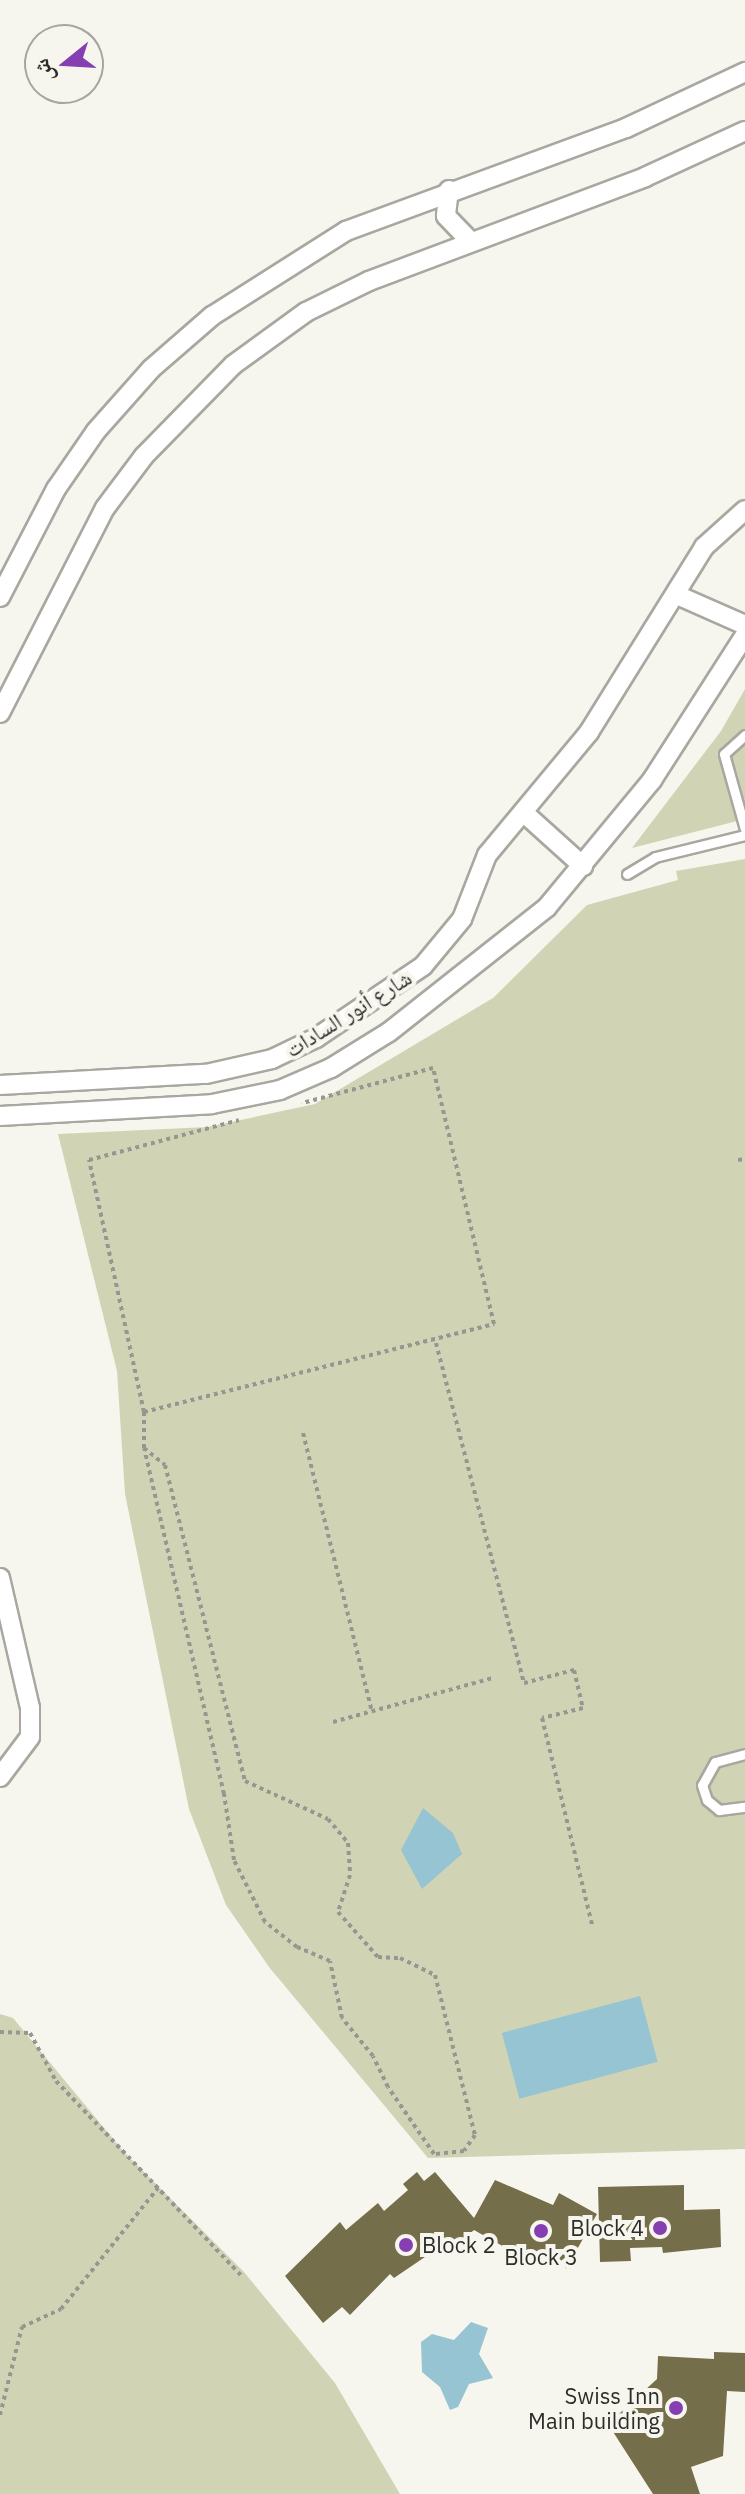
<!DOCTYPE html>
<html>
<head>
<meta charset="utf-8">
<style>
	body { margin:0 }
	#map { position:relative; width:745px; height:2494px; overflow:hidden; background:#f7f6ee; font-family:"IBM Plex Sans","Noto Naskh Arabic",sans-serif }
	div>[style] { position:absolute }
	.green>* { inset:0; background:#d1d4b4 }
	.water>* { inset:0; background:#96c4d2; transform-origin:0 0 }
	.building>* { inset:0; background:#756e4b }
	.path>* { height:4px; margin-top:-2px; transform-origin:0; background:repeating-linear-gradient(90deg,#979691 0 4px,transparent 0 8px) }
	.roads { filter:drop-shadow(2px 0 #a9a7a0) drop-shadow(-2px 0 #a9a7a0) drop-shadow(0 2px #a9a7a0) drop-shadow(0 -2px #a9a7a0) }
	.service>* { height:9px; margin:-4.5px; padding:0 4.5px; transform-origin:4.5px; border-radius:4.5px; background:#fff }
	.minor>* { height:18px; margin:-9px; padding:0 9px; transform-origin:9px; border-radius:9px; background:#fff }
	.dots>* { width:22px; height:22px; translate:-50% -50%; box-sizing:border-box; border:4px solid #f7f6ee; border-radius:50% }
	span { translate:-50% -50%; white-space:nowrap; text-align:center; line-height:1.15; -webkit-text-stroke:8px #f7f6ee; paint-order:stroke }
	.street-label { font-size:22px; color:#2c2c29 }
	.poi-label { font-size:22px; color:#2c2c29 }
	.right { translate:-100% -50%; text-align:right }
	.left { translate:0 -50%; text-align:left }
	.north { position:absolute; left:24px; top:24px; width:80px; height:80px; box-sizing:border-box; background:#f7f6ee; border:2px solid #a6a59f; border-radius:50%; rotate:252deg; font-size:22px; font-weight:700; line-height:32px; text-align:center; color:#2c2c29 }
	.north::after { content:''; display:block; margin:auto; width:28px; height:36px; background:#853fb2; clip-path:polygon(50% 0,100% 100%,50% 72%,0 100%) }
</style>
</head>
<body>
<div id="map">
	<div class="green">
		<div style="clip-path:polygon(745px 689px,745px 819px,632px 848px,721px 731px)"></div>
		<div style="clip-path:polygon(745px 859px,745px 2149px,428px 2158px,269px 1967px,226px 1905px,189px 1809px,125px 1494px,117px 1371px,58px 1134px,208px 1127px,315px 1104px,493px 998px,587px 905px,678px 880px,676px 871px)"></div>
		<div style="clip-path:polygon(0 2014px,13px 2018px,124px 2152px,244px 2272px,335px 2383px,400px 2494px,0 2494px)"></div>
	</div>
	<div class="water">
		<div style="clip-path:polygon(423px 1808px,453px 1833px,462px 1854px,422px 1889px,401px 1850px)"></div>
		<div style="left:640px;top:1996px;width:68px;height:143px;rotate:75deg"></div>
		<div style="clip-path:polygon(471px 2322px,488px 2328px,479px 2354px,493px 2378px,469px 2384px,458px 2407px,450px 2410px,440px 2387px,422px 2372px,421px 2342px,432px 2334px,454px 2340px)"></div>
	</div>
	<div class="building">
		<div style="clip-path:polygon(417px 2172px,424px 2181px,435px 2172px,474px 2218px,495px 2180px,553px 2205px,559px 2193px,597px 2214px,566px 2269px,538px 2253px,533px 2263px,474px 2230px,452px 2249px,447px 2242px,394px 2278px,390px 2274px,350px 2315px,342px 2307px,323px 2323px,285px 2276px,340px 2222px,346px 2230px,378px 2203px,384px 2211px,408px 2190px,403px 2184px)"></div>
		<div style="clip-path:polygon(684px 2185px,684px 2210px,720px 2209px,721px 2247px,663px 2253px,662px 2247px,630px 2248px,631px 2261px,600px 2262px,598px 2187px)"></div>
		<div style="clip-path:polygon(714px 2352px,745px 2353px,745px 2392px,727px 2391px,723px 2456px,691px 2467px,700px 2494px,653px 2494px,608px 2424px,657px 2379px,658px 2356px,714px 2359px)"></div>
	</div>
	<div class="path">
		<div style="left:738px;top:1160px;width:7px;rotate:-8deg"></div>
		<div style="left:436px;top:1343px;width:351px;rotate:75.5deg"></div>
		<div style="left:524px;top:1683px;width:52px;rotate:-14.6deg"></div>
		<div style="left:574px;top:1670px;width:39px;rotate:77deg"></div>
		<div style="left:583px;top:1708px;width:42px;rotate:166.3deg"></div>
		<div style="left:542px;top:1718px;width:213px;rotate:76.4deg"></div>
		<div style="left:144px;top:1412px;width:361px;rotate:-14.1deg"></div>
		<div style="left:494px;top:1324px;width:263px;rotate:-103.4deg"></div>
		<div style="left:433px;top:1068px;width:136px;rotate:165deg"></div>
		<div style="left:303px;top:1433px;width:286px;rotate:76.1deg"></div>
		<div style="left:144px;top:1448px;width:27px;rotate:39deg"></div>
		<div style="left:165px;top:1465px;width:326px;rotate:75.8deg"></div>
		<div style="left:245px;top:1781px;width:91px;rotate:24.6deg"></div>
		<div style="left:328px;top:1819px;width:31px;rotate:50deg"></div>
		<div style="left:348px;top:1843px;width:32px;rotate:86deg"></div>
		<div style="left:350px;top:1875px;width:39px;rotate:108deg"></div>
		<div style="left:338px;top:1912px;width:60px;rotate:48.4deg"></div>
		<div style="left:378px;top:1957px;width:22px;rotate:3deg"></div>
		<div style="left:400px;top:1958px;width:39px;rotate:26deg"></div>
		<div style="left:435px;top:1975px;width:165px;rotate:76deg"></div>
		<div style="left:475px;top:2135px;width:19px;rotate:125deg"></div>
		<div style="left:464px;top:2151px;width:30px;rotate:174deg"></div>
		<div style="left:434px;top:2154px;width:81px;rotate:-124.5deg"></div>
		<div style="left:388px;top:2087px;width:34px;rotate:-116deg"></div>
		<div style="left:373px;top:2056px;width:49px;rotate:-129.2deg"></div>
		<div style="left:342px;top:2018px;width:58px;rotate:-101.9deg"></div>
		<div style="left:330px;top:1961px;width:36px;rotate:-157deg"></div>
		<div style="left:297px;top:1947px;width:41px;rotate:-142deg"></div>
		<div style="left:265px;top:1922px;width:69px;rotate:-116.6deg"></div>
		<div style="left:234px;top:1860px;width:67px;rotate:-98.6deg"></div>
		<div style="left:224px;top:1794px;width:355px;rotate:-103deg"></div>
		<div style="left:144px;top:1448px;width:36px;rotate:-90deg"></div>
		<div style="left:144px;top:1412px;width:258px;rotate:-102.3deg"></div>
		<div style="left:89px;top:1160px;width:155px;rotate:-14.9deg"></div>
		<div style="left:333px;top:1722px;width:166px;rotate:-15.4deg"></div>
		<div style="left:0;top:2032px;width:30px;rotate:2deg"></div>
		<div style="left:30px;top:2033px;width:55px;rotate:61.6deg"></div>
		<div style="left:56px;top:2081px;width:268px;rotate:46.4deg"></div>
		<div style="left:0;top:2415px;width:91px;rotate:-76deg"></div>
		<div style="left:22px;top:2327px;width:43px;rotate:-24.8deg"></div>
		<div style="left:61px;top:2309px;width:155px;rotate:-51.3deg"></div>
	</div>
	<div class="roads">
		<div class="service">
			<div style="left:745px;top:735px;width:28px;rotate:138deg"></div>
			<div style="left:724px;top:754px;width:78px;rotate:74.4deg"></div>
			<div style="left:627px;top:874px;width:33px;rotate:-31deg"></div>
			<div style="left:655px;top:857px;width:93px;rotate:-13.7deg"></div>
			<div style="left:745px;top:1754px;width:31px;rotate:165deg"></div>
			<div style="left:715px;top:1762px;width:26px;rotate:119deg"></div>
			<div style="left:702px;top:1785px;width:16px;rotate:72deg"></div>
			<div style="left:707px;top:1800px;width:16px;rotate:40deg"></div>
			<div style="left:719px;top:1810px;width:26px;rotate:-7deg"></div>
		</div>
		<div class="minor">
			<div style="left:449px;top:190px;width:26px;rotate:97deg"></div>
			<div style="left:446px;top:216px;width:33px;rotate:46deg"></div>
			<div style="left:677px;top:595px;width:74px;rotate:23.8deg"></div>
			<div style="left:0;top:597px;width:122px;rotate:-62.6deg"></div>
			<div style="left:56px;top:489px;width:70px;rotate:-55.4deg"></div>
			<div style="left:96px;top:431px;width:83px;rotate:-48.4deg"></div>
			<div style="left:151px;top:369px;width:81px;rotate:-41deg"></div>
			<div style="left:212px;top:316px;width:159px;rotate:-32.4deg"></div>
			<div style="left:346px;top:231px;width:298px;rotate:-20.2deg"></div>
			<div style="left:626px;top:128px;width:132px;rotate:-25.2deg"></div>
			<div style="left:0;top:713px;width:230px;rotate:-62.9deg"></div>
			<div style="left:105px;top:508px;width:65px;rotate:-53.1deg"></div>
			<div style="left:144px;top:456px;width:127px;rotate:-45.6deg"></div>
			<div style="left:233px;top:365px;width:90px;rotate:-36deg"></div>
			<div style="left:306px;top:312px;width:70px;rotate:-26.2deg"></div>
			<div style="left:369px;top:281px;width:295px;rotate:-20.6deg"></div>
			<div style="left:645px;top:177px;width:110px;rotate:-24.7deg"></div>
			<div style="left:523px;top:812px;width:81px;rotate:42deg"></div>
			<div style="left:0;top:1085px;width:206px;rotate:-3.1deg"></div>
			<div style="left:206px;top:1074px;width:68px;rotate:-12.8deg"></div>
			<div style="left:272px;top:1059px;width:49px;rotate:-25.5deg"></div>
			<div style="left:316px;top:1038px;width:129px;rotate:-33.9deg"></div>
			<div style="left:423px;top:966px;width:61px;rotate:-50.3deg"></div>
			<div style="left:462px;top:919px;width:69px;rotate:-68.7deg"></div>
			<div style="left:487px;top:855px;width:160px;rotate:-50.3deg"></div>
			<div style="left:589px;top:732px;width:218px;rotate:-58.1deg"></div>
			<div style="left:704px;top:547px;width:55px;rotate:-42.1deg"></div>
			<div style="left:0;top:1116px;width:212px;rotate:-3.2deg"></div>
			<div style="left:212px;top:1104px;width:69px;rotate:-11.6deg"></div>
			<div style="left:280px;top:1090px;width:56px;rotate:-23.3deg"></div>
			<div style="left:331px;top:1068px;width:68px;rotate:-31.8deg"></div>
			<div style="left:389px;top:1032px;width:201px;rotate:-38.3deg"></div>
			<div style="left:547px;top:907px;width:165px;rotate:-50.4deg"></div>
			<div style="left:652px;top:780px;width:172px;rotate:-57.3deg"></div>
			<div style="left:0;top:1578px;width:133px;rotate:77deg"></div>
			<div style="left:30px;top:1708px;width:29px;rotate:90deg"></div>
			<div style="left:30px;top:1737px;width:50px;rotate:126.9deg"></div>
		</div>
	</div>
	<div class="dots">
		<div style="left:660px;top:2228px;background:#853fb2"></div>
		<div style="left:541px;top:2231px;background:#853fb2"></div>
		<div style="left:406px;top:2245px;background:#853fb2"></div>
		<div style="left:676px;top:2408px;background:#853fb2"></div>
	</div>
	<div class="street-label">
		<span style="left:348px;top:1013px;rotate:-32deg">شارع أنور السادات</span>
	</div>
	<div class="poi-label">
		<span class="right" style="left:644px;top:2228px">Block 4</span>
		<span class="left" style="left:422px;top:2245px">Block 2</span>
		<span style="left:541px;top:2257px">Block 3</span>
		<span class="right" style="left:660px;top:2408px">Swiss Inn<br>Main building</span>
	</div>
	<div class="north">ش</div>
</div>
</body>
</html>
